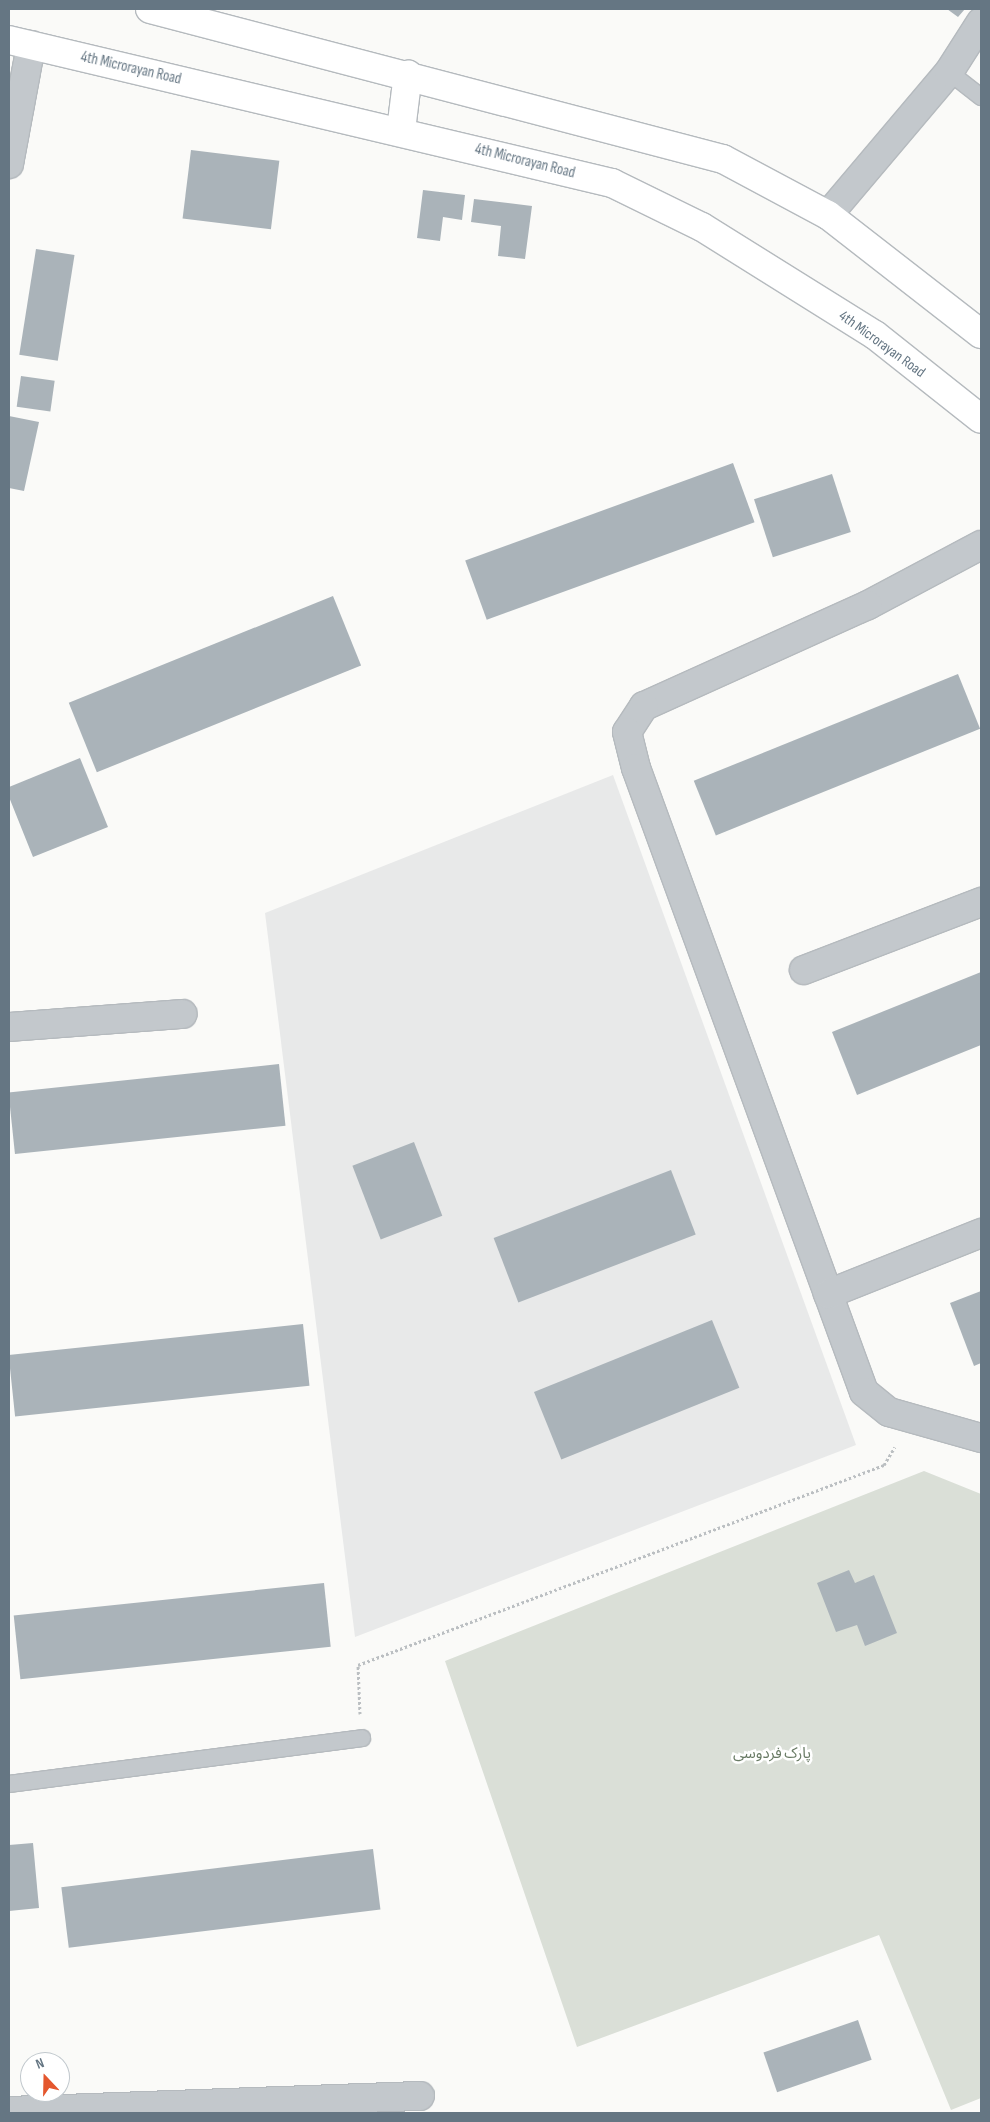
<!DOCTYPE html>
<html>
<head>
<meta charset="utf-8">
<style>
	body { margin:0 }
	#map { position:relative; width:990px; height:2122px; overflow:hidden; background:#fafaf8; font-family:"Sofia Sans Condensed","Noto Sans Arabic",sans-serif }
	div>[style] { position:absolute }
	.built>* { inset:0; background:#e8e9e9 }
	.green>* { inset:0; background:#dadfd7 }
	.building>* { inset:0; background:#aab3b9; transform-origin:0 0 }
	.path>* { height:3px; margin-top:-1.5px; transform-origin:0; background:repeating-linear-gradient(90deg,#bbbfc2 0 2.5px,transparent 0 5px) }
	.roads { filter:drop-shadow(1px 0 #b5babe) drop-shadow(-1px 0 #b5babe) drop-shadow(0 1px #b5babe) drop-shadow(0 -1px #b5babe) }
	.lane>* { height:16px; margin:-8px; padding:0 8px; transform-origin:8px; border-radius:8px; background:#c3c8cc }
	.street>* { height:28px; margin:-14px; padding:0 14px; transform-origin:14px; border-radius:14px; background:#c3c8cc }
	.primary>* { height:28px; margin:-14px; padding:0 14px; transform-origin:14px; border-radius:14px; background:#fff }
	span { translate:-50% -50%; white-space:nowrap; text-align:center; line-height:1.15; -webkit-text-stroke:5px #fff; paint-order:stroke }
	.street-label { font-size:15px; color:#657683 }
	.park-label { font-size:15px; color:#687a64 }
	.frame { position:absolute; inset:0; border:10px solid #657683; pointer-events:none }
	.north { position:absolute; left:20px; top:2052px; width:50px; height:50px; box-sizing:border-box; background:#fff; border:1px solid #c1c8cd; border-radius:50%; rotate:339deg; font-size:14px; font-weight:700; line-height:20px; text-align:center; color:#657683 }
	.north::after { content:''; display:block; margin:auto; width:18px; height:22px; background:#e4572e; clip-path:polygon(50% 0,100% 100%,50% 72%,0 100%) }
</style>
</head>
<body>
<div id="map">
	<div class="built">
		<div style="clip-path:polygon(613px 775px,856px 1445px,355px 1637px,265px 913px)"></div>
	</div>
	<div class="green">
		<div style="clip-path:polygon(924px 1471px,981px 1494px,981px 2098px,951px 2110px,879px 1935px,577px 2047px,445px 1661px)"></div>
	</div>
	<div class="building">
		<div style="clip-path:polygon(947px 9px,965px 9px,958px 17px)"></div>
		<div style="left:191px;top:150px;width:89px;height:69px;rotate:7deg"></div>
		<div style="clip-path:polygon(423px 190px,465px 195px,462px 220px,443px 217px,440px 241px,417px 238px)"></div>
		<div style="clip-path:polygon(474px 199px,532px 206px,525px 259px,498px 256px,501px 226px,471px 222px)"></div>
		<div style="left:36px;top:249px;width:39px;height:107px;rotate:9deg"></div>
		<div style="left:21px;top:376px;width:34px;height:31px;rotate:8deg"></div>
		<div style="clip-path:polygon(9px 416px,39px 422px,24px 491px,9px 488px)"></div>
		<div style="left:733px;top:463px;width:63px;height:285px;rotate:70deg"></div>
		<div style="left:832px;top:474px;width:61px;height:82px;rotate:72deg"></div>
		<div style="left:333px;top:596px;width:75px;height:285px;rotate:68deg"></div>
		<div style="left:958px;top:674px;width:59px;height:285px;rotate:68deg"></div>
		<div style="clip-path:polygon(80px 758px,108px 827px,33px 857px,9px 797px,9px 787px)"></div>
		<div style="clip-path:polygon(981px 972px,981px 1045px,857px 1095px,832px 1032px)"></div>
		<div style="left:279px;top:1064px;width:62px;height:272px;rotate:84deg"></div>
		<div style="left:414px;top:1142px;width:79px;height:66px;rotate:69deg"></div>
		<div style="left:671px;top:1170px;width:69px;height:190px;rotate:69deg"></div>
		<div style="clip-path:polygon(981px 1291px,981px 1363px,974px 1366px,950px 1303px)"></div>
		<div style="left:712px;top:1320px;width:73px;height:192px;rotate:68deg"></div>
		<div style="left:303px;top:1324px;width:62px;height:296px;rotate:84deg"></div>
		<div style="clip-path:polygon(849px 1570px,855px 1583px,874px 1575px,897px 1633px,865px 1646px,857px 1625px,836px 1632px,817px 1583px)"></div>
		<div style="left:324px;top:1583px;width:64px;height:312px;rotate:84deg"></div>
		<div style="clip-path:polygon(33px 1843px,39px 1908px,9px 1911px,9px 1845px)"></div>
		<div style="left:373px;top:1849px;width:61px;height:314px;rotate:83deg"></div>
		<div style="left:858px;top:2020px;width:42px;height:100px;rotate:71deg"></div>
	</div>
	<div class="path">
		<div style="left:360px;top:1714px;width:49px;rotate:-92.3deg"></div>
		<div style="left:358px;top:1665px;width:563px;rotate:-20.82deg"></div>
		<div style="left:884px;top:1465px;width:21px;rotate:-59deg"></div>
	</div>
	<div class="roads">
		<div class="lane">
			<div style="left:949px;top:72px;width:41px;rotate:38deg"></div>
			<div style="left:9px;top:1784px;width:356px;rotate:-7.4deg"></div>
		</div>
		<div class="street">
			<div style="left:9px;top:164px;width:121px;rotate:-79.5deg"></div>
			<div style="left:828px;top:215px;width:187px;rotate:-49.8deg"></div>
			<div style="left:949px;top:72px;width:59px;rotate:-57.4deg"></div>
			<div style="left:981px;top:545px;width:128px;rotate:152deg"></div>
			<div style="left:868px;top:605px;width:246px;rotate:155.7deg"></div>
			<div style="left:644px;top:706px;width:31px;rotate:123deg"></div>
			<div style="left:627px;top:732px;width:37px;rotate:76deg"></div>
			<div style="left:636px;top:768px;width:664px;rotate:69.93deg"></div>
			<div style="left:864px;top:1392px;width:32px;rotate:39deg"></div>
			<div style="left:889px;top:1412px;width:96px;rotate:15.8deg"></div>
			<div style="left:804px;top:970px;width:190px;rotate:-21deg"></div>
			<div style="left:9px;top:1027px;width:174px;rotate:-4.3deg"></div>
			<div style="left:828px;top:1294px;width:165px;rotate:-21.7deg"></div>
			<div style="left:9px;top:2111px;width:411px;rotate:-2.1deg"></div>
		</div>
		<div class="primary">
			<div style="left:150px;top:9px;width:592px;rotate:14.67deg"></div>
			<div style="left:723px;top:159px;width:119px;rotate:28.1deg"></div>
			<div style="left:828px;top:215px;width:194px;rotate:37.9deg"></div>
			<div style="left:9px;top:40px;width:620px;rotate:13.34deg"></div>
			<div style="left:612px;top:183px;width:100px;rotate:26.1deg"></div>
			<div style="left:702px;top:227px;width:204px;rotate:32deg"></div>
			<div style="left:875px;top:335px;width:135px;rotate:38.4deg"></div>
			<div style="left:401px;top:130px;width:56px;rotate:-82.9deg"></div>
		</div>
	</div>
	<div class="street-label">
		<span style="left:131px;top:68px;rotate:13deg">4th Microrayan Road</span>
		<span style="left:525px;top:161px;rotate:14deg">4th Microrayan Road</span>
		<span style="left:882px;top:344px;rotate:36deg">4th Microrayan Road</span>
	</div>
	<div class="park-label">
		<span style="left:772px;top:1754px">پارک فردوسی</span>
	</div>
	<div class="frame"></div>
	<div class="north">N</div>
</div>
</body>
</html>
